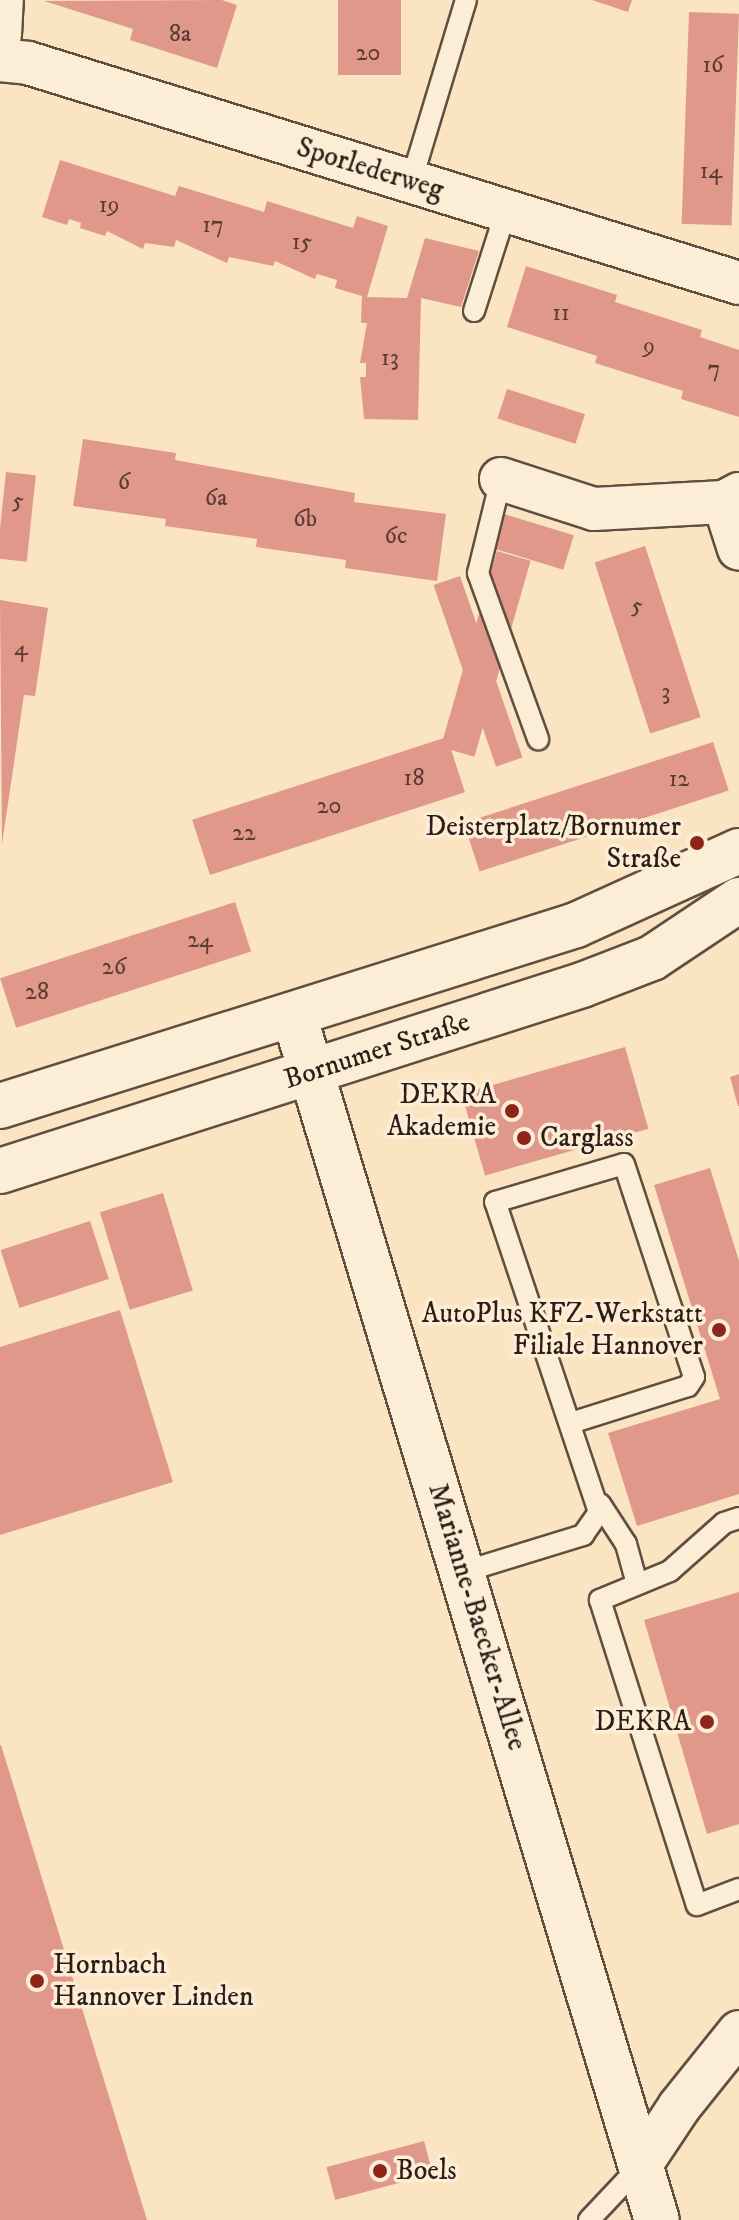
<!DOCTYPE html>
<html>
<head>
<meta charset="utf-8">
<style>
	body { margin:0 }
	#map { position:relative; width:739px; height:2220px; overflow:hidden; background:#fbe4c2; font-family:"IM FELL DW Pica",serif }
	div>[style] { position:absolute }
	.building>* { inset:0; background:#e0988b; transform-origin:0 0 }
	.roads { filter:drop-shadow(2px 0 #604f41) drop-shadow(-2px 0 #604f41) drop-shadow(0 2px #604f41) drop-shadow(0 -2px #604f41) }
	.service>* { height:20px; margin:-10px; padding:0 10px; transform-origin:10px; border-radius:10px; background:#fcedd7 }
	.minor>* { height:42px; margin:-21px; padding:0 21px; transform-origin:21px; border-radius:21px; background:#fcedd7 }
	.tertiary>* { height:44px; margin:-22px; padding:0 22px; transform-origin:22px; border-radius:22px; background:#fcedd7 }
	.secondary>* { height:44px; margin:-22px; padding:0 22px; transform-origin:22px; border-radius:22px; background:#fcedd7 }
	.dots>* { width:22px; height:22px; translate:-50% -50%; box-sizing:border-box; border:4px solid #fcedd7; border-radius:50% }
	span { translate:-50% -50%; white-space:nowrap; text-align:center; line-height:1.15; -webkit-text-stroke:7px #fcedd7; paint-order:stroke }
	.number-label { font-size:24px; color:#5a3c33 }
	.number-label span { -webkit-text-stroke-width:0 }
	.street-label { font-size:28px; color:#2d1d16 }
	.poi-label { font-size:28px; color:#2d1d16 }
	.right { translate:-100% -50%; text-align:right }
	.left { translate:0 -50%; text-align:left }
</style>
</head>
<body>
<div id="map">
	<div class="building">
		<div style="clip-path:polygon(222px 0,237px 5px,217px 68px,130px 40px,133px 29px,44px 1px)"></div>
		<div style="left:338px;top:0;width:63px;height:75px"></div>
		<div style="clip-path:polygon(592px 0,632px 0,628px 12px)"></div>
		<div style="left:689px;top:12px;width:50px;height:212px;rotate:2deg"></div>
		<div style="clip-path:polygon(60px 160px,175px 196px,179px 186px,264px 212px,267px 201px,353px 228px,357px 216px,388px 226px,367px 297px,407px 298px,425px 238px,479px 251px,461px 307px,421px 298px,418px 420px,364px 419px,360px 377px,366px 377px,366px 363px,360px 363px,367px 323px,361px 323px,362px 296px,335px 288px,337px 280px,317px 274px,315px 279px,275px 261px,273px 266px,229px 257px,227px 263px,176px 240px,174px 247px,145px 243px,143px 249px,107px 231px,105px 236px,80px 228px,81px 223px,69px 219px,67px 225px,42px 217px)"></div>
		<div style="clip-path:polygon(526px 266px,617px 295px,615px 302px,702px 330px,700px 337px,739px 350px,739px 417px,681px 399px,683px 391px,595px 363px,597px 356px,507px 327px)"></div>
		<div style="left:507px;top:389px;width:82px;height:31px;rotate:18deg"></div>
		<div style="clip-path:polygon(83px 439px,176px 453px,175px 460px,355px 493px,354px 502px,446px 514px,437px 581px,345px 568px,346px 560px,256px 547px,257px 539px,165px 526px,166px 519px,73px 506px)"></div>
		<div style="left:6px;top:472px;width:30px;height:87px;rotate:6deg"></div>
		<div style="left:504px;top:514px;width:73px;height:36px;rotate:17deg"></div>
		<div style="left:645px;top:546px;width:180px;height:53px;rotate:72deg"></div>
		<div style="left:497px;top:551px;width:35px;height:204px;rotate:16deg"></div>
		<div style="left:460px;top:576px;width:192px;height:28px;rotate:71deg"></div>
		<div style="clip-path:polygon(0 600px,48px 608px,35px 696px,24px 695px,2px 844px)"></div>
		<div style="left:447px;top:737px;width:58px;height:268px;rotate:72deg"></div>
		<div style="left:713px;top:742px;width:51px;height:262px;rotate:72deg"></div>
		<div style="left:235px;top:902px;width:52px;height:247px;rotate:72deg"></div>
		<div style="left:625px;top:1047px;width:85px;height:170px;rotate:74deg"></div>
		<div style="clip-path:polygon(739px 1074px,739px 1106px,738px 1106px,730px 1077px)"></div>
		<div style="clip-path:polygon(710px 1168px,739px 1261px,739px 1494px,637px 1526px,608px 1433px,720px 1399px,654px 1185px)"></div>
		<div style="left:163px;top:1193px;width:102px;height:66px;rotate:73deg"></div>
		<div style="left:90px;top:1221px;width:61px;height:94px;rotate:72deg"></div>
		<div style="clip-path:polygon(120px 1310px,173px 1482px,0 1535px,0 1347px)"></div>
		<div style="clip-path:polygon(739px 1592px,739px 1824px,707px 1834px,644px 1620px)"></div>
		<div style="clip-path:polygon(0 1745px,1px 1745px,147px 2220px,0 2220px)"></div>
		<div style="left:424px;top:2141px;width:34px;height:101px;rotate:75deg"></div>
	</div>
	<div class="roads">
		<div class="service">
			<div style="left:411px;top:182px;width:190px;rotate:-73.2deg"></div>
			<div style="left:474px;top:311px;width:105px;rotate:-72.3deg"></div>
			<div style="left:501px;top:479px;width:97px;rotate:103.7deg"></div>
			<div style="left:478px;top:573px;width:177px;rotate:70.1deg"></div>
			<div style="left:600px;top:1504px;width:48px;rotate:57deg"></div>
			<div style="left:626px;top:1544px;width:41px;rotate:74.6deg"></div>
			<div style="left:739px;top:1518px;width:16px;rotate:162deg"></div>
			<div style="left:724px;top:1523px;width:72px;rotate:138.4deg"></div>
			<div style="left:670px;top:1571px;width:76px;rotate:157.5deg"></div>
			<div style="left:600px;top:1600px;width:320px;rotate:72.4deg"></div>
			<div style="left:697px;top:1905px;width:45px;rotate:-20.9deg"></div>
			<div style="left:463px;top:1572px;width:126px;rotate:-17.1deg"></div>
			<div style="left:583px;top:1535px;width:28px;rotate:-55deg"></div>
			<div style="left:599px;top:1512px;width:327px;rotate:-108.5deg"></div>
			<div style="left:495px;top:1202px;width:134px;rotate:-16.4deg"></div>
			<div style="left:624px;top:1164px;width:224px;rotate:71.8deg"></div>
			<div style="left:694px;top:1377px;width:11px;rotate:124deg"></div>
			<div style="left:688px;top:1386px;width:123px;rotate:162.5deg"></div>
			<div style="left:589px;top:2220px;width:74px;rotate:-46.6deg"></div>
		</div>
		<div class="minor">
			<div style="left:0;top:35px;width:35px;rotate:-87deg"></div>
			<div style="left:0;top:60px;width:28px;rotate:6deg"></div>
			<div style="left:28px;top:63px;width:744px;rotate:17.19deg"></div>
			<div style="left:501px;top:479px;width:98px;rotate:17.9deg"></div>
			<div style="left:594px;top:509px;width:130px;rotate:-3.1deg"></div>
			<div style="left:739px;top:494px;width:17px;rotate:152deg"></div>
			<div style="left:724px;top:502px;width:49px;rotate:72.3deg"></div>
			<div style="left:640px;top:2166px;width:71px;rotate:-56.5deg"></div>
			<div style="left:679px;top:2107px;width:96px;rotate:-51.3deg"></div>
		</div>
		<div class="tertiary">
			<div style="left:294px;top:1015px;width:1258px;rotate:73.24deg"></div>
		</div>
		<div class="secondary">
			<div style="left:0;top:1106px;width:604px;rotate:-17.44deg"></div>
			<div style="left:576px;top:925px;width:179px;rotate:-24.4deg"></div>
			<div style="left:0;top:1171px;width:611px;rotate:-17.72deg"></div>
			<div style="left:582px;top:985px;width:75px;rotate:-21.1deg"></div>
			<div style="left:652px;top:958px;width:105px;rotate:-33.7deg"></div>
		</div>
	</div>
	<div class="dots">
		<div style="left:697px;top:843px;background:#8f2418"></div>
		<div style="left:512px;top:1111px;background:#8f2418"></div>
		<div style="left:524px;top:1138px;background:#8f2418"></div>
		<div style="left:719px;top:1330px;background:#8f2418"></div>
		<div style="left:707px;top:1722px;background:#8f2418"></div>
		<div style="left:37px;top:1981px;background:#8f2418"></div>
		<div style="left:380px;top:2171px;background:#8f2418"></div>
	</div>
	<div class="number-label">
		<span style="left:180px;top:35px">8a</span>
		<span style="left:368px;top:54px">20</span>
		<span style="left:713px;top:66px">16</span>
		<span style="left:711px;top:172px">14</span>
		<span style="left:109px;top:206px">19</span>
		<span style="left:213px;top:226px">17</span>
		<span style="left:302px;top:243px">15</span>
		<span style="left:561px;top:314px">11</span>
		<span style="left:649px;top:347px">9</span>
		<span style="left:390px;top:359px">13</span>
		<span style="left:714px;top:370px">7</span>
		<span style="left:124px;top:483px">6</span>
		<span style="left:216px;top:499px">6a</span>
		<span style="left:18px;top:502px">5</span>
		<span style="left:305px;top:520px">6b</span>
		<span style="left:396px;top:537px">6c</span>
		<span style="left:637px;top:607px">5</span>
		<span style="left:21px;top:649px">4</span>
		<span style="left:666px;top:693px">3</span>
		<span style="left:414px;top:779px">18</span>
		<span style="left:679px;top:780px">12</span>
		<span style="left:329px;top:807px">20</span>
		<span style="left:244px;top:834px">22</span>
		<span style="left:200px;top:941px">24</span>
		<span style="left:114px;top:968px">26</span>
		<span style="left:37px;top:993px">28</span>
	</div>
	<div class="street-label">
		<span style="left:370px;top:169px;rotate:17deg">Sporlederweg</span>
		<span style="left:377px;top:1051px;rotate:-18deg">Bornumer Straße</span>
		<span style="left:477px;top:1617px;rotate:73deg">Marianne-Baecker-Allee</span>
	</div>
	<div class="poi-label">
		<span class="right" style="left:681px;top:843px">Deisterplatz/Bornumer<br>Straße</span>
		<span class="right" style="left:496px;top:1111px">DEKRA<br>Akademie</span>
		<span class="left" style="left:540px;top:1138px">Carglass</span>
		<span class="right" style="left:703px;top:1330px">AutoPlus KFZ-Werkstatt<br>Filiale Hannover</span>
		<span class="right" style="left:691px;top:1722px">DEKRA</span>
		<span class="left" style="left:53px;top:1981px">Hornbach<br>Hannover Linden</span>
		<span class="left" style="left:396px;top:2171px">Boels</span>
	</div>
</div>
</body>
</html>
